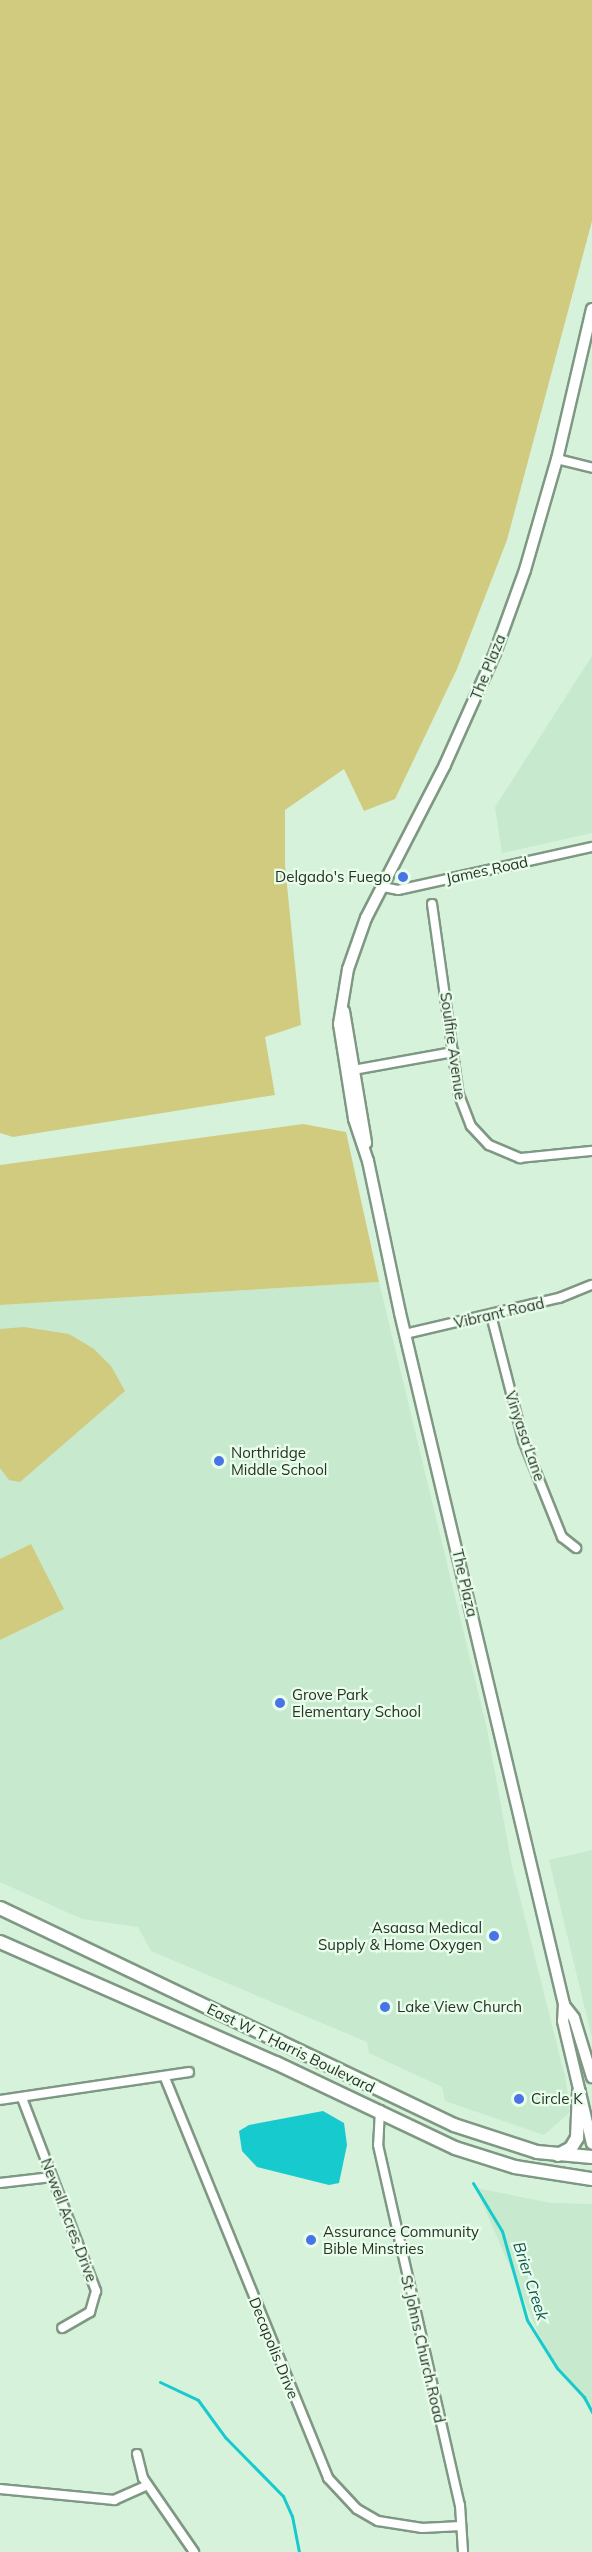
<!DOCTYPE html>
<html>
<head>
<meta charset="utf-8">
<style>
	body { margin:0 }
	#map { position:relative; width:592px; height:2552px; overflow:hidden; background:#d7f2db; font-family:Mulish,sans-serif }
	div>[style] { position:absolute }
	.built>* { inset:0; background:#c7e9cd }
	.green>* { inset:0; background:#d1cb80 }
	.water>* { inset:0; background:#17cacd }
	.stream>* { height:3px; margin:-1.5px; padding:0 1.5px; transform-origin:1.5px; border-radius:1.5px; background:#17cacd }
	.roads { filter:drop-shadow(2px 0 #7f9883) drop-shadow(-2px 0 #7f9883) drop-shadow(0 2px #7f9883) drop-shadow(0 -2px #7f9883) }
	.minor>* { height:8px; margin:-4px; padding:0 4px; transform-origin:4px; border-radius:4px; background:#fff }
	.tertiary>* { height:10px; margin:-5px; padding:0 5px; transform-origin:5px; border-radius:5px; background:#fff }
	.primary>* { height:12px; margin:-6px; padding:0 6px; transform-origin:6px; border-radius:6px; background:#fff }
	.dots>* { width:16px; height:16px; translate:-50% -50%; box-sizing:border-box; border:3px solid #e8feeb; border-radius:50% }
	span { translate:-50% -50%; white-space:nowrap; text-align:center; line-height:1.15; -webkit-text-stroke:4.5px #e8feeb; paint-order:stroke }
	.street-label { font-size:15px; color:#273128 }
	.poi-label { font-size:15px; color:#273128 }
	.right { translate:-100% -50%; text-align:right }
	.left { translate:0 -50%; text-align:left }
	.water-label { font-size:16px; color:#125455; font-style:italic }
</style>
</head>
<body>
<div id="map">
	<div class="built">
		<div style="clip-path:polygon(592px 656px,592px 833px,502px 853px,495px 807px)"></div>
		<div style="clip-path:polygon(379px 1282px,487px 1729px,512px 1866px,566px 2081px,570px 2112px,544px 2135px,445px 2101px,442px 2087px,369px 2053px,367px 2042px,151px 1951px,138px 1927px,82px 1919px,0 1882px,0 1305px)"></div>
		<div style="clip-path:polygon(592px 1850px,592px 2038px,549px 1860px)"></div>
		<div style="clip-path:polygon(476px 2188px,551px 2203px,592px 2204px,592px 2411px,546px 2351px)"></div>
	</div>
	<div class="green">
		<div style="clip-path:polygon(0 0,592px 0,592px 221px,507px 540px,457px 669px,395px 799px,364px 811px,344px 769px,285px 810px,285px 865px,301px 1025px,265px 1037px,275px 1095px,13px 1137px,0 1133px)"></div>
		<div style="clip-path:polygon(303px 1124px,346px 1132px,379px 1282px,0 1305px,0 1165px)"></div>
		<div style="clip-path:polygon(24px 1327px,69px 1334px,94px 1349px,111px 1366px,125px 1391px,20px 1482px,9px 1480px,0 1468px,0 1329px)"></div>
		<div style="clip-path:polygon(31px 1544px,64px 1609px,0 1640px,0 1559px)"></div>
	</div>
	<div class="water">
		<div style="clip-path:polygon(323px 2111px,344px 2123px,347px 2145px,339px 2183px,329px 2185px,257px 2167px,242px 2151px,239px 2131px,249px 2125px)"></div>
	</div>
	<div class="stream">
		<div style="left:473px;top:2183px;width:56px;rotate:58.9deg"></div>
		<div style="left:502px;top:2231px;width:92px;rotate:74.3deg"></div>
		<div style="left:527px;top:2320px;width:57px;rotate:58deg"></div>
		<div style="left:557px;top:2368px;width:40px;rotate:47deg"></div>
		<div style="left:584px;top:2397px;width:17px;rotate:62deg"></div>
		<div style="left:160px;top:2382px;width:42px;rotate:25.3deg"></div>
		<div style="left:198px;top:2400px;width:46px;rotate:53.9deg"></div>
		<div style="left:225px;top:2437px;width:83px;rotate:45.5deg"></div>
		<div style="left:283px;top:2496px;width:22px;rotate:66deg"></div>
		<div style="left:292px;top:2516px;width:37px;rotate:79deg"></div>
	</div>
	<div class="roads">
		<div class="minor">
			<div style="left:557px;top:459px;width:36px;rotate:14deg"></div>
			<div style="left:383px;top:887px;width:15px;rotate:11deg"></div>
			<div style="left:398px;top:890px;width:199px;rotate:-12.5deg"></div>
			<div style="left:432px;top:904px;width:193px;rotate:82deg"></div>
			<div style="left:459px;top:1095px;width:33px;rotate:69deg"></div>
			<div style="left:471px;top:1126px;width:26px;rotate:47deg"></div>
			<div style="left:489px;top:1145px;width:34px;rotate:23deg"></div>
			<div style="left:520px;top:1158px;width:72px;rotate:-5.6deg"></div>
			<div style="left:353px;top:1070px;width:102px;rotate:-10.2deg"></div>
			<div style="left:491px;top:1315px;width:129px;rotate:75.6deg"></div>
			<div style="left:523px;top:1440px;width:105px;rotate:68.1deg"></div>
			<div style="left:562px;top:1537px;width:18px;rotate:38deg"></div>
			<div style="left:405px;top:1334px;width:158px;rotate:-13.2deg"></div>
			<div style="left:559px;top:1298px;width:35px;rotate:-22deg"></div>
			<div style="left:165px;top:2078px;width:432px;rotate:67.8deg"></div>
			<div style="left:328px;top:2478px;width:42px;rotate:46.9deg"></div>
			<div style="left:357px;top:2509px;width:24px;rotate:30deg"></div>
			<div style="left:378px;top:2521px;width:45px;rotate:9deg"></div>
			<div style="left:422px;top:2528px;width:39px;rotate:-3deg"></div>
			<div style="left:22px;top:2098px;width:207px;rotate:69deg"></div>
			<div style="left:96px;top:2291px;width:22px;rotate:106deg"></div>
			<div style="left:90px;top:2312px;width:32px;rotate:150deg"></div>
			<div style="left:0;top:2100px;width:191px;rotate:-8.4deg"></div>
			<div style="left:380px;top:2110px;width:35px;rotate:93deg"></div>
			<div style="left:378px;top:2145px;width:369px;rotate:77.2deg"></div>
			<div style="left:460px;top:2505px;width:47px;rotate:86.3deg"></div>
			<div style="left:0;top:2183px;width:52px;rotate:-6.6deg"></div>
			<div style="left:137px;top:2454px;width:25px;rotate:76deg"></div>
			<div style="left:143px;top:2478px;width:90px;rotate:55.4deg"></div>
			<div style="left:0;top:2489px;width:115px;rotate:5.5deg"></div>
			<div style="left:114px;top:2500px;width:36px;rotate:-24deg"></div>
		</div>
		<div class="tertiary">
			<div style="left:592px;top:309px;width:154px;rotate:103.1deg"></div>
			<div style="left:557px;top:459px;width:116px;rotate:106.1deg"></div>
			<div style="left:525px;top:570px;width:88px;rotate:109.9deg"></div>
			<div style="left:495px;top:653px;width:123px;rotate:114.1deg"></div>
			<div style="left:445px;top:765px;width:172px;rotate:117.3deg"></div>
			<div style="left:366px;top:918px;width:54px;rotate:109.4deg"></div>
			<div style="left:348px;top:969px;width:56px;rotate:99.3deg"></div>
			<div style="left:339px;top:1024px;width:96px;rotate:81deg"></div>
			<div style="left:354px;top:1119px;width:44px;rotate:71.6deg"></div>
			<div style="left:368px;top:1161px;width:155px;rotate:78.1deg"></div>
			<div style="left:400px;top:1313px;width:710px;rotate:76.65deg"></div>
			<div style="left:564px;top:2004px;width:17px;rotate:93deg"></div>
			<div style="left:563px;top:2021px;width:126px;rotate:76.7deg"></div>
			<div style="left:344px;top:1011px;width:134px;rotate:80.5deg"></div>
			<div style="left:564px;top:2005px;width:16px;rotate:52deg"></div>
			<div style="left:574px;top:2018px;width:62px;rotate:73deg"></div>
		</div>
		<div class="primary">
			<div style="left:0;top:1908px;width:503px;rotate:25.55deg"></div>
			<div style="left:454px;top:2125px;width:87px;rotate:18deg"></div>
			<div style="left:537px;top:2152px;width:55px;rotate:5.2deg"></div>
			<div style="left:0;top:1942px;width:301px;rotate:23.7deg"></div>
			<div style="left:276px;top:2063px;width:198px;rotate:25.4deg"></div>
			<div style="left:455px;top:2148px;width:63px;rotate:17.6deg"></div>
			<div style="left:515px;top:2167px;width:78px;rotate:8.9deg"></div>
			<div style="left:558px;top:2155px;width:15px;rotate:-28deg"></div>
			<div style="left:571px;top:2148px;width:12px;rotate:-59deg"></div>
			<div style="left:577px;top:2138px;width:46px;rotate:-87.5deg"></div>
		</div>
	</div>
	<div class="dots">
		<div style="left:403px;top:877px;background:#4974e7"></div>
		<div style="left:219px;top:1461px;background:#4974e7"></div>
		<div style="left:280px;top:1703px;background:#4974e7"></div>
		<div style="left:494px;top:1936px;background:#4974e7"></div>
		<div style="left:385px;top:2007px;background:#4974e7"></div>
		<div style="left:519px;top:2099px;background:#4974e7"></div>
		<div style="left:311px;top:2240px;background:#4974e7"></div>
	</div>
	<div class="street-label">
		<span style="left:488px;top:667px;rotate:-68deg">The Plaza</span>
		<span style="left:487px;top:870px;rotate:-12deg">James Road</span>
		<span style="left:453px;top:1046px;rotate:82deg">Soulfire Avenue</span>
		<span style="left:499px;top:1313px;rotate:-13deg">Vibrant Road</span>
		<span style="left:525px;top:1436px;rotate:71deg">Vinyasa Lane</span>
		<span style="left:465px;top:1583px;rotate:77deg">The Plaza</span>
		<span style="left:291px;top:2048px;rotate:26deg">East W T Harris Boulevard</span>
		<span style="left:69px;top:2220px;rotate:69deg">Newell Acres Drive</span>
		<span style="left:274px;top:2348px;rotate:68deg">Decapolis Drive</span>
		<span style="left:423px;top:2349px;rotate:77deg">St Johns Church Road</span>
	</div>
	<div class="poi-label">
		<span class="right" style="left:391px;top:877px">Delgado's Fuego</span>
		<span class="left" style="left:231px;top:1461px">Northridge<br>Middle School</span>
		<span class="left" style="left:292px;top:1703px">Grove Park<br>Elementary School</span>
		<span class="right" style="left:482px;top:1936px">Asaasa Medical<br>Supply &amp; Home Oxygen</span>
		<span class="left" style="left:397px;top:2007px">Lake View Church</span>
		<span class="left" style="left:531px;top:2099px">Circle K</span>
		<span class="left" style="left:323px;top:2240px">Assurance Community<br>Bible Minstries</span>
	</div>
	<div class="water-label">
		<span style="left:531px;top:2281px;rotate:72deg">Brier Creek</span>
	</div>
</div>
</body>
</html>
